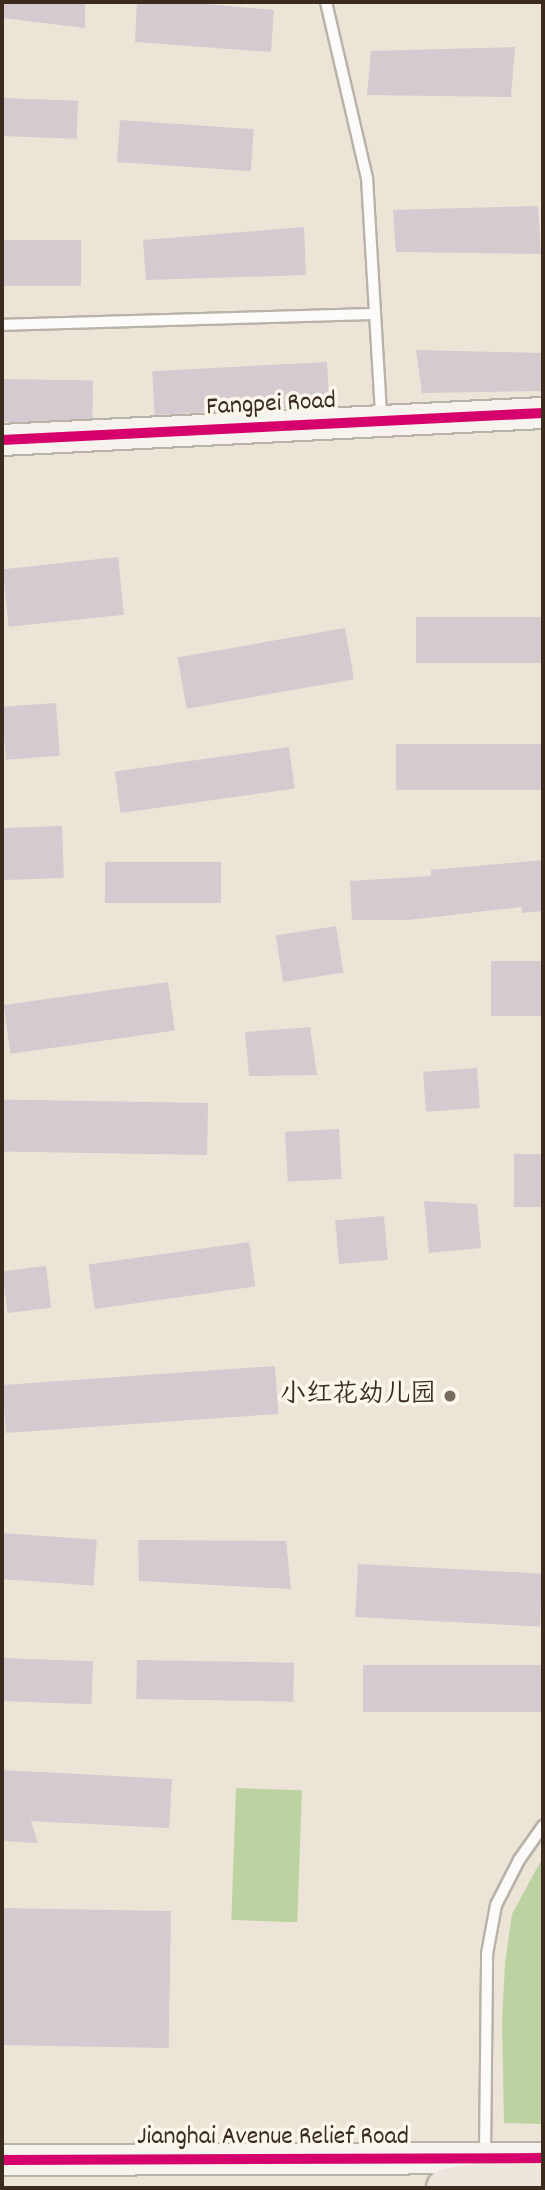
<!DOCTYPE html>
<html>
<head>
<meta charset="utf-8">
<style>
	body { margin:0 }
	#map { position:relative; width:545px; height:2190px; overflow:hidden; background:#ece5d7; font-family:Dekko,"LXGW WenKai TC",sans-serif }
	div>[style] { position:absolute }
	.green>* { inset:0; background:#bcd3a1; transform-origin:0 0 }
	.building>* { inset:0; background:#d3cbcf; transform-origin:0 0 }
	.roads { filter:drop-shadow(2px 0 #b8b2a8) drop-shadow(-2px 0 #b8b2a8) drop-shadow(0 2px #b8b2a8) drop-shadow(0 -2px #b8b2a8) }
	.lane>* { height:10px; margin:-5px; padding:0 5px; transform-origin:5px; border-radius:5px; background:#fcfbf9 }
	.secondary>* { height:30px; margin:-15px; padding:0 15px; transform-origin:15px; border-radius:15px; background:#f6f3ee }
	.highway>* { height:38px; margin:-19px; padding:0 19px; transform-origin:19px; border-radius:19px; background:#eee6dd }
	.cycleway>* { height:10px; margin:-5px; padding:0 5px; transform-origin:5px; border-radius:5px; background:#d6006c }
	.dots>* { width:19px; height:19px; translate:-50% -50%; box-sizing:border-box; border:4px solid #fbf7ec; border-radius:50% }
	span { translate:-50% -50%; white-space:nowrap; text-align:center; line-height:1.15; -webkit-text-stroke:7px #fbf7ec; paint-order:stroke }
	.street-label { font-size:26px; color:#3b2a1e }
	.poi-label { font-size:26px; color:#3b2a1e }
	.right { translate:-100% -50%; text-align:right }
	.frame { position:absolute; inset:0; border:4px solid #3b2a1e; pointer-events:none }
</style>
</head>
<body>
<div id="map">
	<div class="green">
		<div style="left:236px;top:1788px;width:66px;height:132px;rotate:2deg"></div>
		<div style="clip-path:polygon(543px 1857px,543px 2124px,504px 2123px,502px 2021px,505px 1963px,512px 1914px)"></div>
	</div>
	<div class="building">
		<div style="clip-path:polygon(2px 2px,85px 2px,85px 28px,2px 18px)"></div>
		<div style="clip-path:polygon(137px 2px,185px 2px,274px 10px,271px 52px,135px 42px)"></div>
		<div style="clip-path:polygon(515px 47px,511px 97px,367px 95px,371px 51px)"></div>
		<div style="left:2px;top:98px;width:76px;height:38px;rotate:2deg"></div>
		<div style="left:120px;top:120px;width:134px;height:42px;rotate:4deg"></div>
		<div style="clip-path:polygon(538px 206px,541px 254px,396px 252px,393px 210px)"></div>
		<div style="clip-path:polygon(304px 227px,306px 275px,146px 280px,143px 240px)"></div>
		<div style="left:2px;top:240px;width:79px;height:46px"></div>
		<div style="clip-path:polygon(416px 350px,543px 353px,543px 391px,422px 393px)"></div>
		<div style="left:327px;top:362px;width:44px;height:175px;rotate:87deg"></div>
		<div style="left:2px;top:379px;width:91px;height:43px;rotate:1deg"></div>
		<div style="left:118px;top:557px;width:58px;height:116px;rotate:84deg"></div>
		<div style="left:543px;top:617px;width:46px;height:127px;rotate:90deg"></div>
		<div style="left:345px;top:628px;width:52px;height:170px;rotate:80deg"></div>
		<div style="left:56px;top:703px;width:53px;height:54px;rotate:86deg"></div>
		<div style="left:543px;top:744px;width:46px;height:147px;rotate:90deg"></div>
		<div style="left:289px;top:747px;width:42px;height:176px;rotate:82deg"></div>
		<div style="left:62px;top:826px;width:52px;height:60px;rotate:88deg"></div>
		<div style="clip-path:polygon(543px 860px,543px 911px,522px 913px,522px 907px,408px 920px,352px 920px,350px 881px,431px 876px,431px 870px)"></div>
		<div style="left:105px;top:862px;width:116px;height:41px"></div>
		<div style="left:336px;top:926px;width:47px;height:61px;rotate:81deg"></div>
		<div style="left:543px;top:961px;width:55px;height:52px;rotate:90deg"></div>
		<div style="left:168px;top:982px;width:49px;height:166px;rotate:82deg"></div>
		<div style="clip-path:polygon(310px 1027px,317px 1075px,249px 1076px,245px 1032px)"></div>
		<div style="left:477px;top:1068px;width:40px;height:54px;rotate:86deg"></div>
		<div style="left:208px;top:1103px;width:52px;height:206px;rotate:91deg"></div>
		<div style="left:339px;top:1129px;width:50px;height:54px;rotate:87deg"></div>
		<div style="left:543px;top:1154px;width:53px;height:29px;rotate:90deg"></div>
		<div style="clip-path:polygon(424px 1201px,477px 1204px,481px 1248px,429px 1253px)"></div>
		<div style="left:384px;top:1216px;width:44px;height:49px;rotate:85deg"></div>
		<div style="left:249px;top:1242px;width:45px;height:162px;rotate:82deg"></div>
		<div style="left:46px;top:1266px;width:42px;height:44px;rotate:83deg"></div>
		<div style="left:275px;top:1366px;width:48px;height:273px;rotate:86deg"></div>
		<div style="left:2px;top:1533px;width:95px;height:46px;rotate:4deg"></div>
		<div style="clip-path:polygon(138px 1540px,286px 1541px,291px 1589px,139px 1581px)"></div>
		<div style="left:358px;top:1564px;width:185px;height:53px;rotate:3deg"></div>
		<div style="left:2px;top:1658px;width:91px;height:43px;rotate:2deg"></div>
		<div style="left:137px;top:1660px;width:157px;height:39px;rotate:1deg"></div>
		<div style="left:363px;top:1665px;width:180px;height:47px"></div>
		<div style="clip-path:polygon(2px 1770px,172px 1779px,169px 1828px,31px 1821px,38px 1843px,2px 1841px)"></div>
		<div style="left:2px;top:1908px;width:169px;height:137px;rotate:1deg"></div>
	</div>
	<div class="roads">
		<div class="lane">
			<div style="left:326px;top:2px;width:181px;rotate:76.9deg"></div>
			<div style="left:367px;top:178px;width:239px;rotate:86.6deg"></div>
			<div style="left:2px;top:325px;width:373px;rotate:-1.7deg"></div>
			<div style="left:485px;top:2155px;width:201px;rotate:-89.4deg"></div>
			<div style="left:487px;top:1954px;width:50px;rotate:-79.6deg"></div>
			<div style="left:496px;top:1905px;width:51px;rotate:-62.9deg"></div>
			<div style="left:519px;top:1860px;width:42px;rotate:-54.8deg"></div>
		</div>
		<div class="secondary">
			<div style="left:2px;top:440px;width:542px;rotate:-2.86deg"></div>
			<div style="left:2px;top:2160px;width:541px;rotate:-0.21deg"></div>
		</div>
		<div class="highway">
			<div style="left:446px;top:2188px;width:99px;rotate:-10.5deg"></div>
		</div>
	</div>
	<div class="cycleway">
		<div style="left:2px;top:440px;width:542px;rotate:-2.86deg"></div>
		<div style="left:2px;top:2160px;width:541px;rotate:-0.21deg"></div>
	</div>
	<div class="dots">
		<div style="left:450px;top:1396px;background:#796b5f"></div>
	</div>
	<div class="street-label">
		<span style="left:271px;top:405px;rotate:-3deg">Fangpei Road</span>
		<span style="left:273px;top:2138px">Jianghai Avenue Relief Road</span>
	</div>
	<div class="poi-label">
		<span class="right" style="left:436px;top:1396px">小红花幼儿园</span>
	</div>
	<div class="frame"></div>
</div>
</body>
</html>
